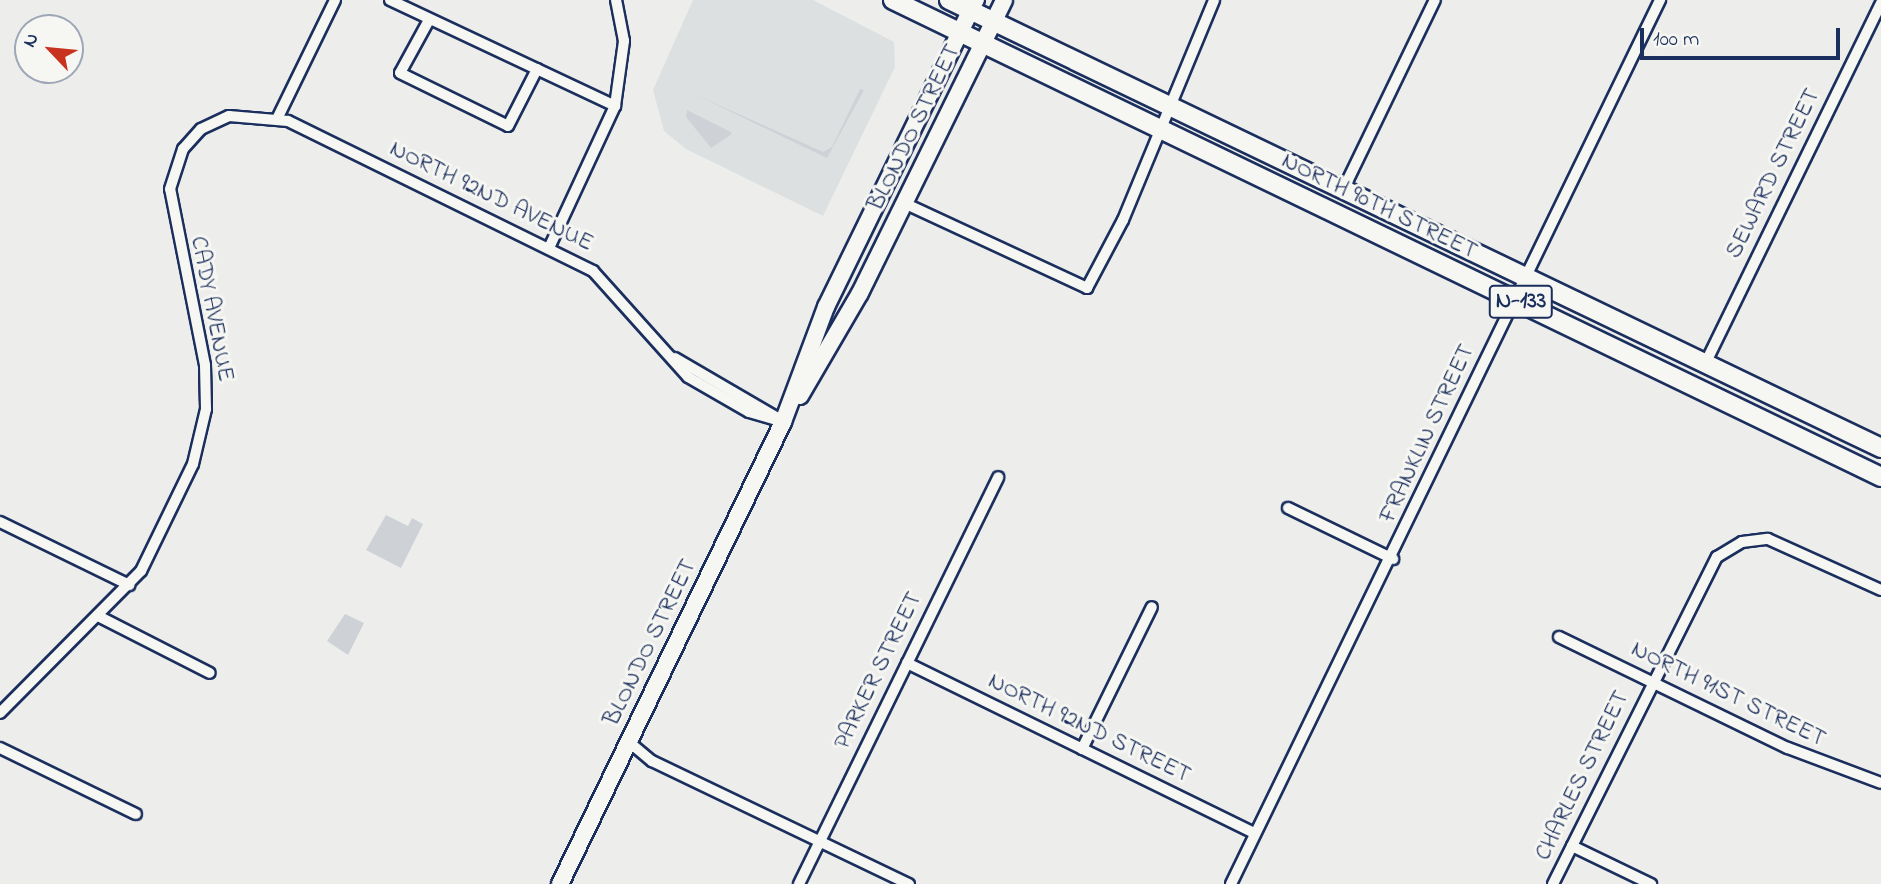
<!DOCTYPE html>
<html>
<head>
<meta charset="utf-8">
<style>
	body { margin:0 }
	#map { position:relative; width:1881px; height:884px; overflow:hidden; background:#edeeec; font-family:"Indie Flower",sans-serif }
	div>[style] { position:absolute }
	.built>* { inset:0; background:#dde0e1 }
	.green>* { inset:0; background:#ced2d7 }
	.roads { filter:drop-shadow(2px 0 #1b2f5e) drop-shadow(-2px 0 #1b2f5e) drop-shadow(0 2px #1b2f5e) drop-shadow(0 -2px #1b2f5e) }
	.minor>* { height:10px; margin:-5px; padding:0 5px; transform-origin:5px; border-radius:5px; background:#f6f6f2 }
	.secondary>* { height:16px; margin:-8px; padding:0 8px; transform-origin:8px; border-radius:8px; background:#f6f6f2 }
	.primary>* { height:18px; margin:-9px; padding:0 9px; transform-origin:9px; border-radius:9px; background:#f6f6f2 }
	span { translate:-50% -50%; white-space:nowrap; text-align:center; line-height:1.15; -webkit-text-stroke:6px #f6f6f2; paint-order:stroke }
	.shield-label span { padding:2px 5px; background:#f6f6f2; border:2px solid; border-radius:5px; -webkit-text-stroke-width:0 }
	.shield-label { font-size:23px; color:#1b2f5e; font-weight:700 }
	.street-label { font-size:24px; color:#1b2f5e }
	.north { position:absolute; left:14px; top:14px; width:70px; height:70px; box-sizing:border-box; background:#f6f6f2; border:2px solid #9ea6b7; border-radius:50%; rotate:296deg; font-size:19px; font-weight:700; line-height:28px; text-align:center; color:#1b2f5e }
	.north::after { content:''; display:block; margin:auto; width:24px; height:32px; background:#c8321e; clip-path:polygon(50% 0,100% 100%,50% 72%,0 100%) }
	.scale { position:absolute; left:1640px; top:28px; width:200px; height:32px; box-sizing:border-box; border:4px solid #1b2f5e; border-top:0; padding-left:9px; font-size:21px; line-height:24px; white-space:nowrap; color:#1b2f5e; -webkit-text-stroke:5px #f6f6f2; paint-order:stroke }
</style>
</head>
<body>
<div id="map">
	<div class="built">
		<div style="clip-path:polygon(693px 0,813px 0,894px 42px,895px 67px,823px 216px,686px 149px,664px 131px,653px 90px)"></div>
	</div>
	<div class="green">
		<div style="clip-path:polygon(860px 89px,864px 90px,827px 158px,694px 94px,823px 152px,832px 147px)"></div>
		<div style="clip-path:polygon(687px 110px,731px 132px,732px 134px,711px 148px,686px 117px)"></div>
		<div style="clip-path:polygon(386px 515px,408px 526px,412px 518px,423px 524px,401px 568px,366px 550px)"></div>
		<div style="clip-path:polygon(345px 614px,364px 623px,348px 655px,327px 641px)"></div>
	</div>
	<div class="roads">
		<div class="minor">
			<div style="left:390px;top:0;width:249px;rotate:25.2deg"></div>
			<div style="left:429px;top:20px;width:60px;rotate:118.7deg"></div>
			<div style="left:400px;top:73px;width:120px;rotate:26.1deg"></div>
			<div style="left:508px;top:126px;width:64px;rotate:-63deg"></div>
			<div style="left:278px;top:117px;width:130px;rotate:-64deg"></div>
			<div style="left:1343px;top:190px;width:211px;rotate:-64.2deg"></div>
			<div style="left:904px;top:203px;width:202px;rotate:24.9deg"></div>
			<div style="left:1087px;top:288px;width:77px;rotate:-62.1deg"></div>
			<div style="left:1123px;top:220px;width:238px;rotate:-67.5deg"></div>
			<div style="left:549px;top:248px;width:157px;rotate:-65.1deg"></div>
			<div style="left:615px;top:106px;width:66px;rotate:-82.1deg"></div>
			<div style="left:624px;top:41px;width:42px;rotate:-101deg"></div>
			<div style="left:675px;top:358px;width:123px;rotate:30.3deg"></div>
			<div style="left:1705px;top:364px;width:402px;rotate:-64deg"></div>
			<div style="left:1288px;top:508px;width:117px;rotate:25.9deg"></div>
			<div style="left:0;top:522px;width:144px;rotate:26deg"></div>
			<div style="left:100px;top:617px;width:123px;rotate:27deg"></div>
			<div style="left:1559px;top:637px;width:254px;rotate:25.9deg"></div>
			<div style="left:1788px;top:748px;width:99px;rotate:20.6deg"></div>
			<div style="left:907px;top:663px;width:386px;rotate:26.1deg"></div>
			<div style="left:0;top:713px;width:200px;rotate:-45.2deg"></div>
			<div style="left:141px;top:571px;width:119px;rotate:-64.1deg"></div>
			<div style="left:193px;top:464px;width:57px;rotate:-76.7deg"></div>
			<div style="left:206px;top:409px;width:44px;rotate:-91.3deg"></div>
			<div style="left:205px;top:365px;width:179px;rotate:-101.2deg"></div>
			<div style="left:170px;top:189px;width:42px;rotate:-72deg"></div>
			<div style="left:183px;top:149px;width:27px;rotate:-48deg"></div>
			<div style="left:201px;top:129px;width:31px;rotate:-25deg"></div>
			<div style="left:229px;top:116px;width:59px;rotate:4.8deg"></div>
			<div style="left:288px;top:121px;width:340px;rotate:26.2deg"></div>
			<div style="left:593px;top:271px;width:142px;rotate:48.1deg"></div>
			<div style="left:688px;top:377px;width:70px;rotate:29.8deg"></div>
			<div style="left:749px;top:412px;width:35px;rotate:16deg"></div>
			<div style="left:629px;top:742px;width:30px;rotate:40deg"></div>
			<div style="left:652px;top:761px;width:285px;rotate:25.6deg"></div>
			<div style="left:0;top:748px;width:151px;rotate:25.9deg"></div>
			<div style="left:1082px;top:749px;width:158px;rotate:-63.8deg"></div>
			<div style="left:1572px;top:846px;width:88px;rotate:25.7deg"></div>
			<div style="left:799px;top:884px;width:453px;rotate:-63.9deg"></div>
			<div style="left:1231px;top:884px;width:983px;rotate:-64.11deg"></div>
			<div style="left:1553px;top:884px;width:366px;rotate:-63.4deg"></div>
			<div style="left:1717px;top:557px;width:29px;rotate:-31deg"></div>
			<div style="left:1742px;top:542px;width:26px;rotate:-7deg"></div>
			<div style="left:1768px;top:539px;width:124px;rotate:24.3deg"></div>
		</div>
		<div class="secondary">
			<div style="left:800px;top:396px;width:119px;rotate:-59.8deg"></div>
			<div style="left:860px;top:293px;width:326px;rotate:-63.8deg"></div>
			<div style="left:560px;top:884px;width:513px;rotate:-64.23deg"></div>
			<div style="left:783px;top:422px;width:123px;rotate:-69.5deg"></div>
			<div style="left:826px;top:307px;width:342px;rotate:-64deg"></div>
		</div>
		<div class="primary">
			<div style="left:893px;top:0;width:1097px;rotate:25.77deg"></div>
			<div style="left:949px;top:0;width:1034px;rotate:25.67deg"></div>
		</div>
	</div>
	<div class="shield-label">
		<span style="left:1521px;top:302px">N-133</span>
	</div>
	<div class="street-label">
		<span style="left:915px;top:128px;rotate:-64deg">BLONDO STREET</span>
		<span style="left:1774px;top:174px;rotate:-64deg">SEWARD STREET</span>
		<span style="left:491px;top:197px;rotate:26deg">NORTH 92ND AVENUE</span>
		<span style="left:1379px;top:207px;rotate:26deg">NORTH 90TH STREET</span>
		<span style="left:211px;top:309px;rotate:79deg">CADY AVENUE</span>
		<span style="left:1428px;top:434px;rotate:-65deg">FRANKLIN STREET</span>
		<span style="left:651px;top:643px;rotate:-64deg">BLONDO STREET</span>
		<span style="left:879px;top:671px;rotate:-64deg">PARKER STREET</span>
		<span style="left:1728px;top:695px;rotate:26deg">NORTH 91ST STREET</span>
		<span style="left:1089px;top:729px;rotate:26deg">NORTH 92ND STREET</span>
		<span style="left:1583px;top:776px;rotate:-64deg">CHARLES STREET</span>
	</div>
	<div class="north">N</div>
	<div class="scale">100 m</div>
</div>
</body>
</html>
